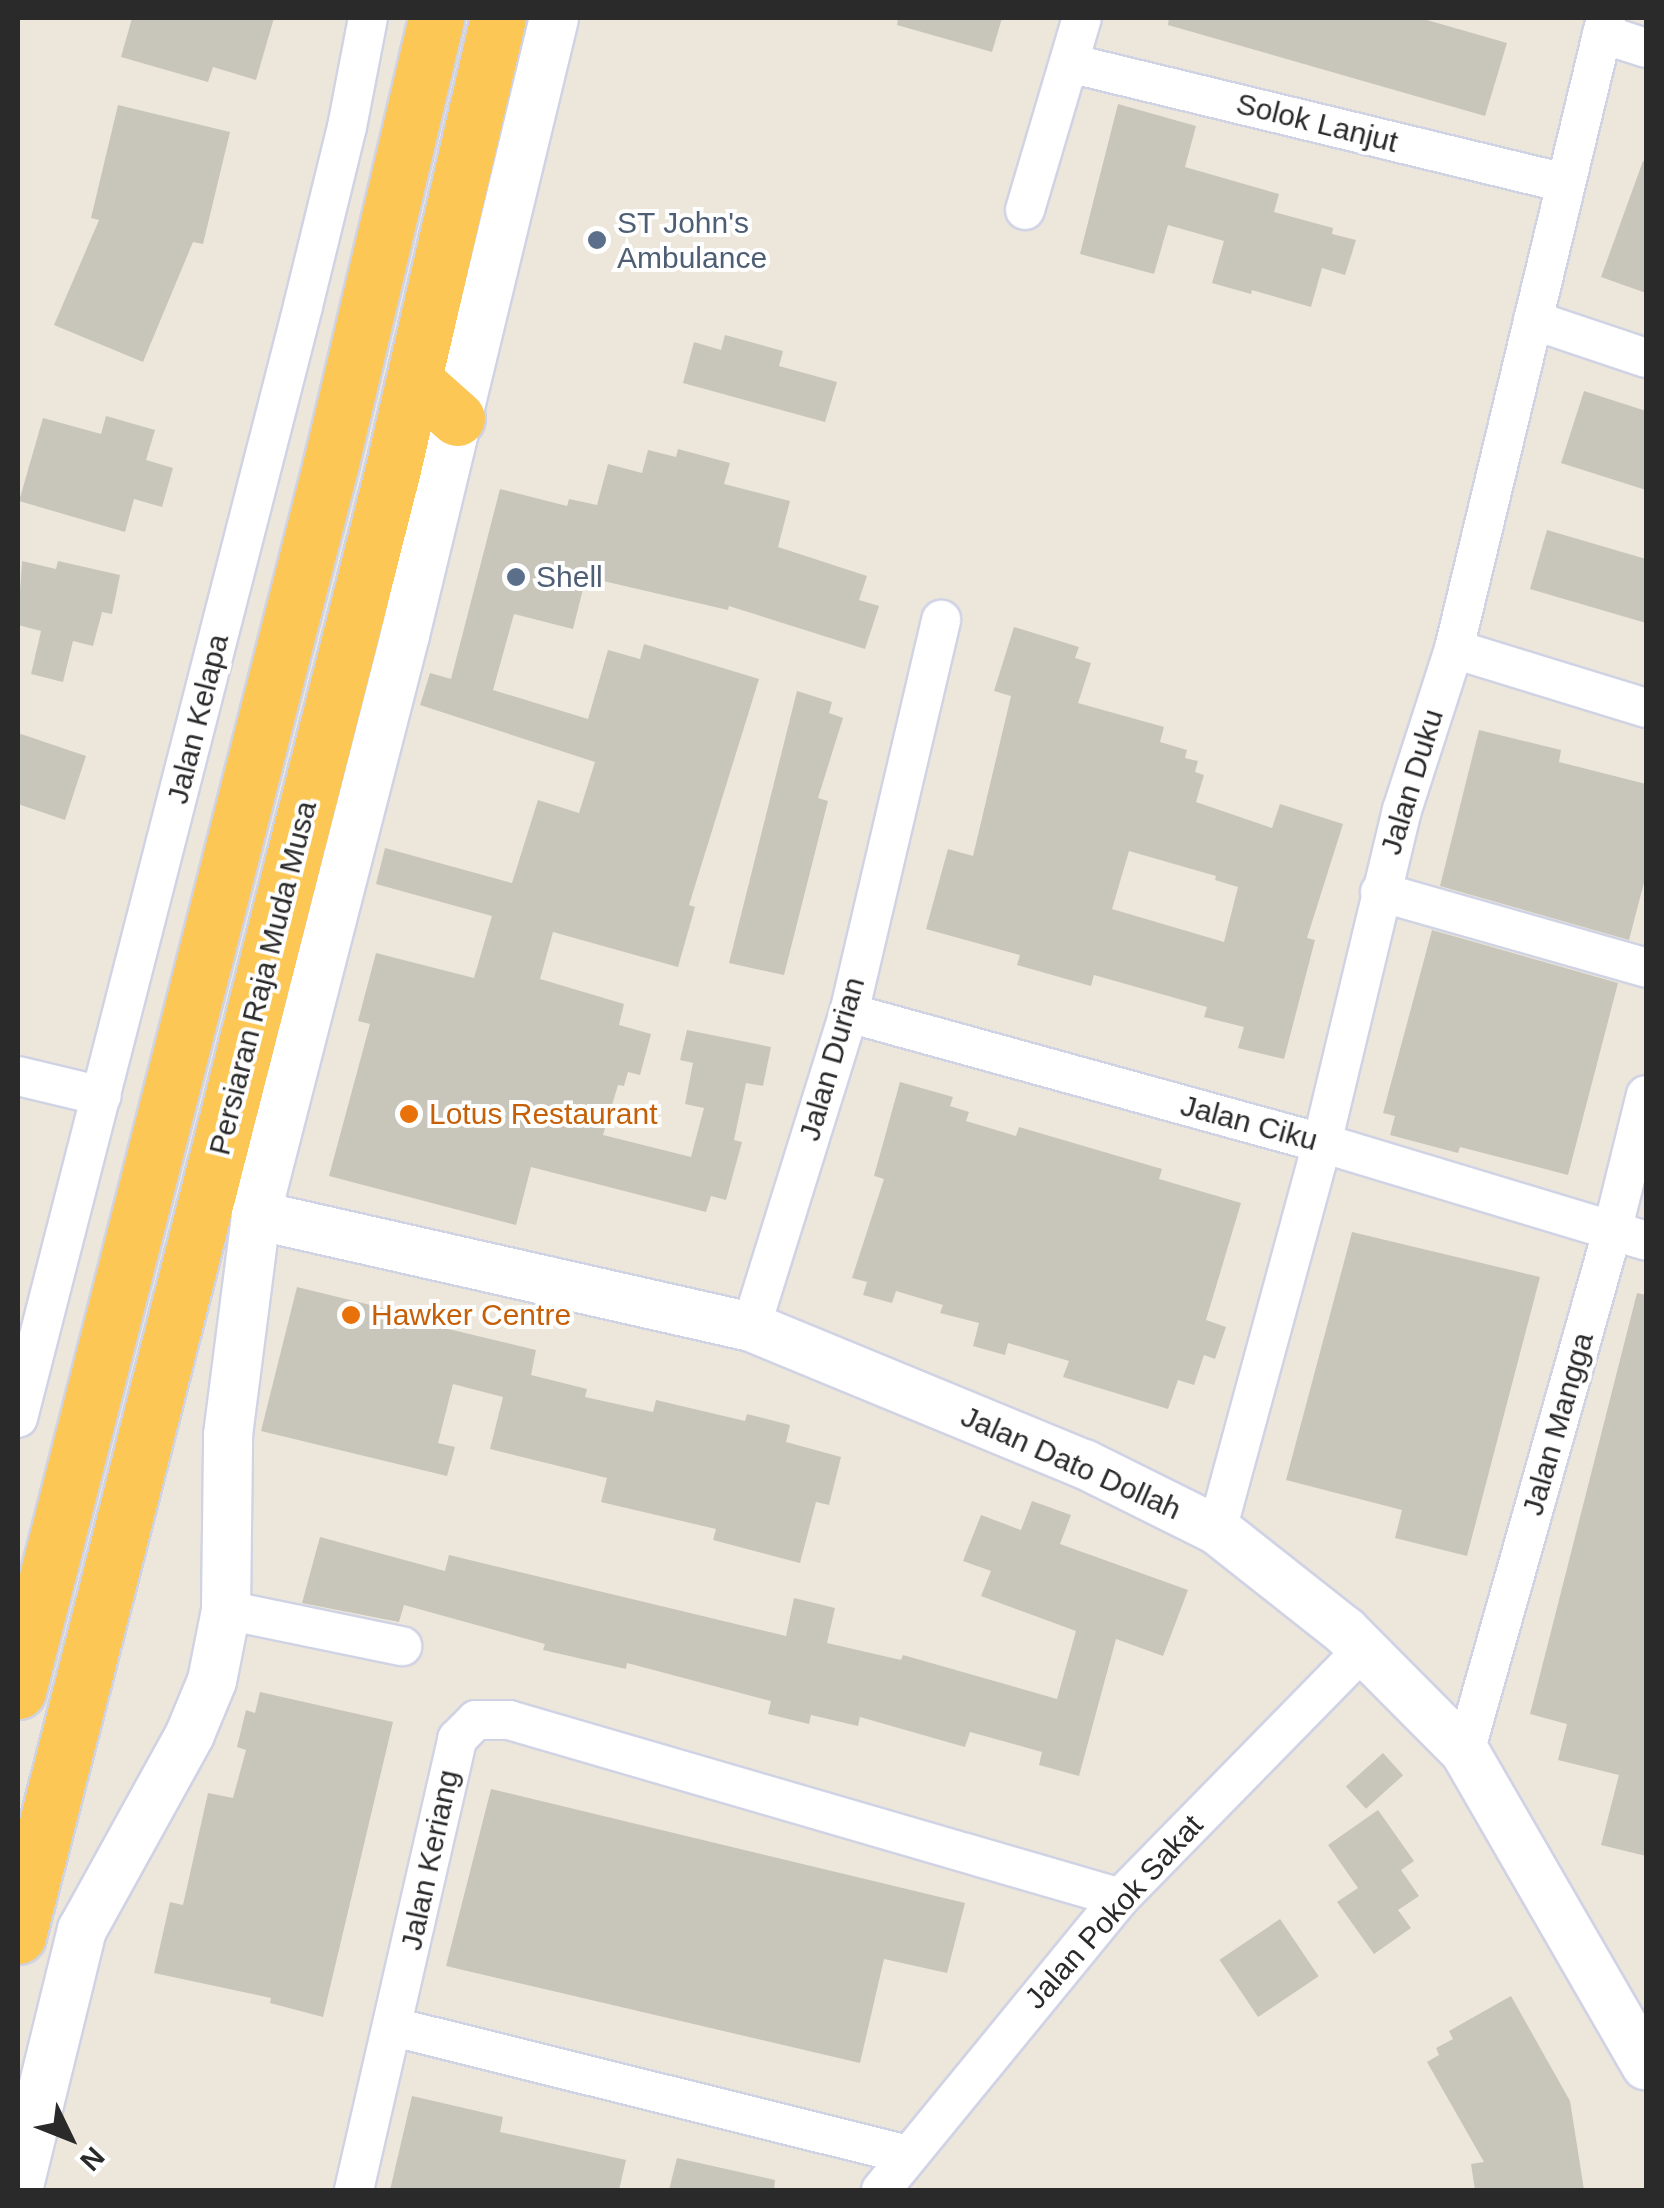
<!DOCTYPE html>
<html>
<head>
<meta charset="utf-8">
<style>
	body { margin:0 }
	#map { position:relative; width:1664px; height:2208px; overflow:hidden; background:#ede7db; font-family:Arial,sans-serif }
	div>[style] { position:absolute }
	.building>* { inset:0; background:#c8c5ba; transform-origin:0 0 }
	.roads { filter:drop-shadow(2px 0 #d0d3e4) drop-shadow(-2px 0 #d0d3e4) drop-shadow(0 2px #d0d3e4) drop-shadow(0 -2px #d0d3e4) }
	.minor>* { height:38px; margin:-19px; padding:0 19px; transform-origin:19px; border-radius:19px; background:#fff }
	.tertiary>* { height:48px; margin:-24px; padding:0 24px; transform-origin:24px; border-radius:24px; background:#fff }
	.trunk>* { height:55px; margin:-27.5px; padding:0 27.5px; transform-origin:27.5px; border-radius:27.5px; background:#fcc755 }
	.dots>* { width:28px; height:28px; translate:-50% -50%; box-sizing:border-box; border:5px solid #fff; border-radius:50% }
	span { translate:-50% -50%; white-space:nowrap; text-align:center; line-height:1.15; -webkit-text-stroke:8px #fff; paint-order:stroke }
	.street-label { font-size:30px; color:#2a2a2a }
	.service-label { font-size:30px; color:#4e5e75 }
	.left { translate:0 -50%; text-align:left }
	.food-label { font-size:30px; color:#c56008 }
	.frame { position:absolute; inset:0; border:20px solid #2a2a2a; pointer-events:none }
	.north { position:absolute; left:20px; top:2088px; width:100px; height:100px; -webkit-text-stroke:8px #fff; paint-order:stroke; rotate:133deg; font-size:28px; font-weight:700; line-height:40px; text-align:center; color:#2a2a2a }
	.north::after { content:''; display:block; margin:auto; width:35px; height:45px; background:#2a2a2a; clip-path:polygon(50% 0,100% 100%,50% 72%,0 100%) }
</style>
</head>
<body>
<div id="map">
	<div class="building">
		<div style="clip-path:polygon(132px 18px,274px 18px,256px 80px,213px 67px,208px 82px,121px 57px)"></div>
		<div style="clip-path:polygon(898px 18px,1002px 18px,992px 52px,897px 25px)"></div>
		<div style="clip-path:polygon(1169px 18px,1420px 18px,1507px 43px,1485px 116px,1168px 25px)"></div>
		<div style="clip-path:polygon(1118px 104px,1196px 126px,1185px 167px,1279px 194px,1274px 212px,1333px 228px,1332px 234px,1356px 240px,1345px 275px,1322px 268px,1311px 307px,1252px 290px,1251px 294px,1212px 283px,1224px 241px,1168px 225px,1154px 274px,1080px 254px)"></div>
		<div style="clip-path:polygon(118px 105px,230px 132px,203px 244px,193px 242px,143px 362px,54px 325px,99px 220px,91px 218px)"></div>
		<div style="clip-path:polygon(1643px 161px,1646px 162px,1646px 293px,1601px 277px)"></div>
		<div style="clip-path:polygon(725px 335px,783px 351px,779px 366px,837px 382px,825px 422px,683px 383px,694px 342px,721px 350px)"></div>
		<div style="clip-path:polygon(1584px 391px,1646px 411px,1646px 490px,1561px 463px)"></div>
		<div style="clip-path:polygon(106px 416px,155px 430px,146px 460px,173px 468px,162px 507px,134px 499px,125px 532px,19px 501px,43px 418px,101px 434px)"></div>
		<div style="clip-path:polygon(678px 449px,730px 463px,724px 484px,790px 501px,778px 547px,867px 576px,859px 600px,879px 606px,865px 649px,729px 606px,728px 610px,586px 577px,573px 629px,514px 614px,493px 690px,588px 719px,608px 650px,640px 659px,644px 644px,759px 679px,689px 905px,695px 907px,678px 967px,553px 932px,540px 979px,624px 1004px,619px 1025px,651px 1034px,640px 1075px,628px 1072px,624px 1086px,618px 1085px,603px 1135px,691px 1157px,704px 1108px,685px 1104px,693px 1063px,680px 1060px,687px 1030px,771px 1047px,763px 1086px,746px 1083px,734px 1140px,742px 1142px,726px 1200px,711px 1196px,706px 1212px,531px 1167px,516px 1225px,329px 1176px,370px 1024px,358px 1021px,376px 953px,474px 978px,492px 916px,376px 884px,385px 848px,512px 883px,538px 800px,579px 813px,595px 762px,420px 705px,430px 673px,451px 679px,500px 489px,567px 506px,569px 499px,597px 505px,608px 464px,642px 473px,648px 450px,676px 457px)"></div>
		<div style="clip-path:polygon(1547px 530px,1646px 559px,1646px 623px,1530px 589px)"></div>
		<div style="clip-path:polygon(22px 561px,56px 569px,58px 561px,120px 575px,112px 614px,102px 612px,93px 646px,73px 641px,63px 682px,31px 674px,41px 631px,18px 625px)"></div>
		<div style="clip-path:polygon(evenodd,1014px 627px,1079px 647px,1075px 658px,1091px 663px,1078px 703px,1164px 727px,1160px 742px,1187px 750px,1185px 758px,1198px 761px,1195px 772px,1204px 775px,1196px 802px,1272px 828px,1280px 804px,1343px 824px,1307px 938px,1315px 940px,1284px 1059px,1238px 1048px,1244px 1027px,1204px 1017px,1207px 1007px,1094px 975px,1091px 986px,1017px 965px,1020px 955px,926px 929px,948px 849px,973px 856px,1011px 696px,994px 691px,1014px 627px,1129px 851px,1216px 876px,1215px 880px,1238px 887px,1224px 942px,1112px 909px,1129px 851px)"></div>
		<div style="clip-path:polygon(797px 691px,832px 702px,829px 713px,843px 718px,818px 798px,828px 801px,784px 975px,729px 963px)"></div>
		<div style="clip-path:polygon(1479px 730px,1561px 750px,1559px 762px,1646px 784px,1646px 875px,1629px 940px,1440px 886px)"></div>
		<div style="clip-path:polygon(18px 733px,86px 756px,65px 820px,18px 804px)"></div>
		<div style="clip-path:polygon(1432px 930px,1618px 983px,1568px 1175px,1460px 1147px,1458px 1153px,1390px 1135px,1395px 1116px,1383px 1113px)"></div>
		<div style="clip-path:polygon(900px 1082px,953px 1097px,950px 1106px,969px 1112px,966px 1121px,1016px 1136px,1019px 1127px,1162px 1169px,1159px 1179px,1241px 1203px,1206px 1320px,1226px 1327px,1215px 1359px,1204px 1355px,1194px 1385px,1178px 1380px,1168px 1409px,1063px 1377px,1069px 1361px,1008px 1343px,1005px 1355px,973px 1346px,979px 1323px,940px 1313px,943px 1305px,896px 1291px,892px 1303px,863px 1295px,867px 1282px,852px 1278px,884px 1179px,874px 1176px)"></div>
		<div style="clip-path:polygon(1352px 1232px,1540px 1277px,1467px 1556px,1395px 1538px,1402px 1510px,1286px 1480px)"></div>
		<div style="clip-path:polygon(297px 1287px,395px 1311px,394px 1316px,536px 1350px,531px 1375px,587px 1389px,585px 1397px,653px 1412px,656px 1400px,745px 1421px,747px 1414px,790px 1425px,786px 1442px,841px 1457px,829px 1505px,816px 1502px,800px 1563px,713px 1540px,716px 1529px,601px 1502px,607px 1478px,490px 1449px,503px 1397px,453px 1384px,438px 1443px,455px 1447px,447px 1476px,261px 1431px)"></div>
		<div style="clip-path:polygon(1637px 1293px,1646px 1295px,1646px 1856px,1601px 1845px,1619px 1775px,1558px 1760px,1567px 1724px,1530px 1714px)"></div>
		<div style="clip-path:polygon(1032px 1501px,1071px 1515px,1060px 1544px,1188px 1590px,1163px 1656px,1116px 1639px,1079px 1776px,1039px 1765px,1042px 1752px,970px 1732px,965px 1747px,860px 1717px,858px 1726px,811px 1715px,809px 1724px,768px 1714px,771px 1701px,627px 1663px,626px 1669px,543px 1650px,545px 1644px,404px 1605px,399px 1622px,302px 1603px,320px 1537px,445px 1571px,449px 1555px,786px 1636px,794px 1598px,835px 1608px,827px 1643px,901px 1660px,903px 1655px,1057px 1699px,1076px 1631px,981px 1596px,991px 1571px,963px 1561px,981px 1515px,1021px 1530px)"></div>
		<div style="clip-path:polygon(260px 1692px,393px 1722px,323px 2017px,270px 2003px,271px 1998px,154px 1973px,170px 1902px,183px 1905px,208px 1793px,233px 1798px,246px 1750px,237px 1747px,246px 1710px,255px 1713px)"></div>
		<div style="left:1383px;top:1753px;width:30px;height:50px;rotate:48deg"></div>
		<div style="clip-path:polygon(491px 1789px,965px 1903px,947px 1973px,884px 1959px,860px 2063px,446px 1966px)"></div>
		<div style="clip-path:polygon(1378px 1810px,1414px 1861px,1401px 1870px,1419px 1896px,1398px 1910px,1411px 1928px,1374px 1954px,1337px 1902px,1358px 1888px,1328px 1845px)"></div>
		<div style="left:1280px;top:1919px;width:69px;height:73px;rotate:56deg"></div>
		<div style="clip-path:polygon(1511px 1996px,1570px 2101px,1584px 2190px,1475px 2190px,1471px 2164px,1484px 2162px,1427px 2062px,1439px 2055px,1436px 2048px,1453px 2039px,1449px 2031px)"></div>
		<div style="clip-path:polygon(412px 2096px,503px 2117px,500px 2132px,626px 2160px,619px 2190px,390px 2190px)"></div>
		<div style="clip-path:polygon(677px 2158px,775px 2180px,774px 2190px,669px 2190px)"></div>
	</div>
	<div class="roads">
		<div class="minor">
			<div style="left:1602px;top:34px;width:46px;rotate:17.7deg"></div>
			<div style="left:1069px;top:63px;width:510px;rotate:13.6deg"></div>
			<div style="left:1025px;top:210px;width:200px;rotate:-73.5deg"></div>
			<div style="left:1533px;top:320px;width:119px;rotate:18.6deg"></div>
			<div style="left:1454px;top:649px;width:201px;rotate:17.1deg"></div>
			<div style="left:1380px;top:892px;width:277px;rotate:15.9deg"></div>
			<div style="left:849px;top:1013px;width:491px;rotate:15.4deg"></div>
			<div style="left:1322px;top:1143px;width:338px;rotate:16.8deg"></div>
			<div style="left:18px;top:1076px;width:86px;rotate:13.4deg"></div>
			<div style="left:751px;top:1327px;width:329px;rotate:-72.7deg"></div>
			<div style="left:849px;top:1013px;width:404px;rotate:-76.8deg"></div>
			<div style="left:18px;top:1418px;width:1148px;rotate:-75.62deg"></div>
			<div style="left:303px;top:306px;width:184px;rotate:-76.2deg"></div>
			<div style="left:347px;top:127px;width:111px;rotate:-79.1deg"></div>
			<div style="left:1217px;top:1530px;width:401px;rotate:-74.8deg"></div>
			<div style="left:1322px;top:1143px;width:342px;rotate:-76.5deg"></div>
			<div style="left:1402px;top:810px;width:169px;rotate:-72.1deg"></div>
			<div style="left:1454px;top:649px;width:649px;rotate:-76.46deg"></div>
			<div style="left:226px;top:1610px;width:180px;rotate:11.6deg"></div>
			<div style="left:1465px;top:1752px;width:540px;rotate:-74.21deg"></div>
			<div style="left:1612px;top:1232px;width:141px;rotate:-76.1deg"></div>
			<div style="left:394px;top:2027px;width:530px;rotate:13.98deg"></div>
			<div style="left:354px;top:2190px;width:463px;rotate:-77.1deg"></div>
			<div style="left:457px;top:1739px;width:27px;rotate:-45deg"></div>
			<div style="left:476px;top:1720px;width:33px"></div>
			<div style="left:509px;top:1720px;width:636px;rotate:16.24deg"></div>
			<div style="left:881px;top:2190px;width:377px;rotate:-50.7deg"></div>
			<div style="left:1120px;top:1898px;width:349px;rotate:-45.6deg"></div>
		</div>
		<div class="tertiary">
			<div style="left:256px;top:1215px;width:508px;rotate:12.75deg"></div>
			<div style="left:751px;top:1327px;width:360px;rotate:22.4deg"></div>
			<div style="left:1084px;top:1464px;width:148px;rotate:26.4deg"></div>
			<div style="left:1217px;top:1530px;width:163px;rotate:38.3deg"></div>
			<div style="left:1345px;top:1631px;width:170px;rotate:45.2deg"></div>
			<div style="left:1465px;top:1752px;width:362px;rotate:60deg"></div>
			<div style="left:18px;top:2190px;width:268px;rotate:-76.2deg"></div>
			<div style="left:82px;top:1930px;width:224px;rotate:-61.1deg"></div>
			<div style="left:190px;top:1734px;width:57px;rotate:-67.5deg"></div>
			<div style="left:212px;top:1681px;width:72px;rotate:-78.8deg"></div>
			<div style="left:226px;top:1610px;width:175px;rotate:-89.3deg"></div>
			<div style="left:228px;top:1435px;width:222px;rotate:-82.7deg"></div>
			<div style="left:256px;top:1215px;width:599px;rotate:-75.59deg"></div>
			<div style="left:405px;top:635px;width:635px;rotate:-76.42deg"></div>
		</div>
		<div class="trunk">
			<div style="left:415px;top:381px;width:56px;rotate:41.4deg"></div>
			<div style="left:18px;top:1691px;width:1267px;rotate:-75.7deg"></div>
			<div style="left:331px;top:463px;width:457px;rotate:-76.7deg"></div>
			<div style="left:18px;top:1936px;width:1514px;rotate:-75.66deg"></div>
			<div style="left:393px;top:469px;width:463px;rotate:-76.9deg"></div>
		</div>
	</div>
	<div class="dots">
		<div style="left:597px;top:240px;background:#5c6f8a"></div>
		<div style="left:516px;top:577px;background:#5c6f8a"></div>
		<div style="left:409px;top:1114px;background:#e8710a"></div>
		<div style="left:351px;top:1315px;background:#e8710a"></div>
	</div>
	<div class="street-label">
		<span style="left:1317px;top:123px;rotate:14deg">Solok Lanjut</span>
		<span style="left:198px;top:719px;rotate:-76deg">Jalan Kelapa</span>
		<span style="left:1412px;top:782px;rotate:-73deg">Jalan Duku</span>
		<span style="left:263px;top:978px;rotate:-76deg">Persiaran Raja Muda Musa</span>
		<span style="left:832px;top:1059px;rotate:-74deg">Jalan Durian</span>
		<span style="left:1249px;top:1123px;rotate:15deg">Jalan Ciku</span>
		<span style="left:1558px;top:1424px;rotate:-74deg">Jalan Mangga</span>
		<span style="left:1071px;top:1463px;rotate:24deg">Jalan Dato Dollah</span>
		<span style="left:430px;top:1860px;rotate:-78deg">Jalan Keriang</span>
		<span style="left:1114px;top:1912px;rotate:-48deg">Jalan Pokok Sakat</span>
	</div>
	<div class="service-label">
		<span class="left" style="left:617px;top:240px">ST John's<br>Ambulance</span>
		<span class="left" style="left:536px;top:577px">Shell</span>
	</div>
	<div class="food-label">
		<span class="left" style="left:429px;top:1114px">Lotus Restaurant</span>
		<span class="left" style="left:371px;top:1315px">Hawker Centre</span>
	</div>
	<div class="frame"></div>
	<div class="north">N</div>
</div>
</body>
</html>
